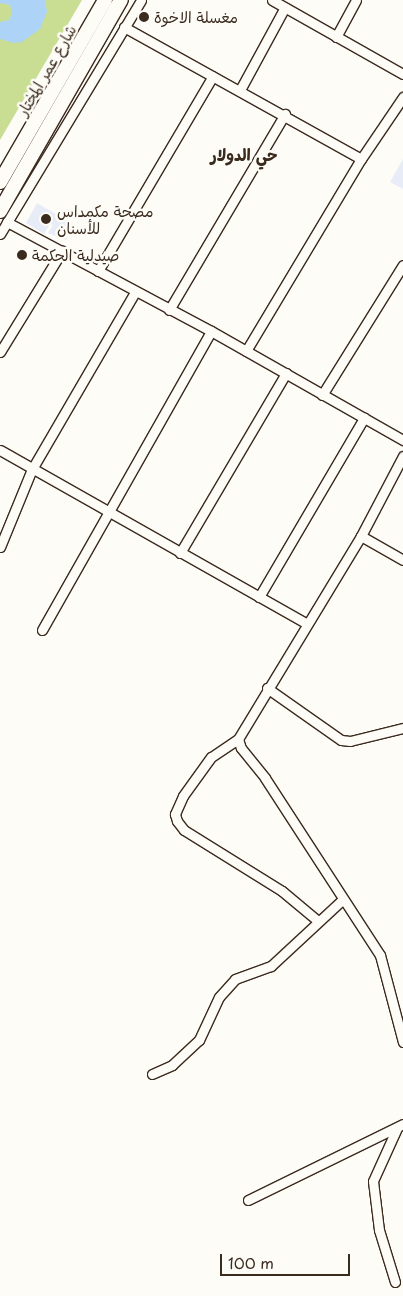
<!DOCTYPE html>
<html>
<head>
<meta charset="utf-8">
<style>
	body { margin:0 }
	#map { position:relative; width:403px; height:1296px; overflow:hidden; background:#fdfcf7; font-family:"Playpen Sans","Playpen Sans Arabic",sans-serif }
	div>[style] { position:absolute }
	.built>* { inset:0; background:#e8ecf7 }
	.green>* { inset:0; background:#c9de93 }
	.water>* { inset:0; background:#add4f7 }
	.roads { filter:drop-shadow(1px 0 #3b2a1e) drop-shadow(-1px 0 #3b2a1e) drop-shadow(0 1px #3b2a1e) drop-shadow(0 -1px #3b2a1e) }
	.minor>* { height:9px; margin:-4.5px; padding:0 4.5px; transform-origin:4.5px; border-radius:4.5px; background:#fdfcf7 }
	.primary>* { height:14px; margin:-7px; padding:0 7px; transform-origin:7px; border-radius:7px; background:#fdfcf7 }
	.dots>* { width:14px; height:14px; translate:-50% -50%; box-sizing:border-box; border:2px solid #fdfcf7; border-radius:50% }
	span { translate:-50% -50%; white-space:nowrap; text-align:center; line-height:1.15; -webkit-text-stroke:5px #fdfcf7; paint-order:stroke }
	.poi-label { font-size:15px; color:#3b2a1e }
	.left { translate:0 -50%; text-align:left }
	.street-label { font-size:15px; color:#3b2a1e }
	.neighbourhood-label { font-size:16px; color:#3b2a1e; font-weight:700 }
	.scale { position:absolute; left:220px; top:1254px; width:130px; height:22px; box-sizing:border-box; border:2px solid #3b2a1e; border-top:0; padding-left:6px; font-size:15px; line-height:18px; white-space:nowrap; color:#3b2a1e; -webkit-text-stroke:4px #fdfcf7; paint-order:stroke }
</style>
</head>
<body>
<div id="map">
	<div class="built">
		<div style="clip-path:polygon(403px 159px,403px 189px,390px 182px)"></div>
		<div style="clip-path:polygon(37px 203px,73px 224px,66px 240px,48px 233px,53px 225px,50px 224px,44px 234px,26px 223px)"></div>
	</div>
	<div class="green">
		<div style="clip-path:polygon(0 0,82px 0,0 140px)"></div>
	</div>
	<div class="water">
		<div style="clip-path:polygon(0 0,45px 0,47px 12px,40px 29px,22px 42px,14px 43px,0 39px,0 22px,9px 20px,12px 13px,10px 5px,0 3px)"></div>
	</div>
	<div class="roads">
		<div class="minor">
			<div style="left:272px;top:0;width:150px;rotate:29.5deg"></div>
			<div style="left:124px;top:27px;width:271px;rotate:29.1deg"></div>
			<div style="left:336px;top:37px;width:42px;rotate:-61.6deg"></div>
			<div style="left:240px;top:90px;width:94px;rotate:-61.5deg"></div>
			<div style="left:7px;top:222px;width:231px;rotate:28.1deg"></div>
			<div style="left:211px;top:331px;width:221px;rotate:29.6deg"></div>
			<div style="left:0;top:234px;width:273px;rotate:-58.9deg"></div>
			<div style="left:98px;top:271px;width:226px;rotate:-59.5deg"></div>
			<div style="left:169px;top:310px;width:228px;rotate:-59.4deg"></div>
			<div style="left:246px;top:351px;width:224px;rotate:-59.1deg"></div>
			<div style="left:361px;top:159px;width:75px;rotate:-55.9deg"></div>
			<div style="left:0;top:352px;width:119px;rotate:-58.5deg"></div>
			<div style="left:322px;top:395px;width:153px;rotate:-58.1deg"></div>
			<div style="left:0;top:450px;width:353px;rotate:29.5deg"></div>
			<div style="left:403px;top:456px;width:90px;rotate:117.7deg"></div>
			<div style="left:361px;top:536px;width:237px;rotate:121.2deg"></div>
			<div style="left:238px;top:739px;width:9px;rotate:72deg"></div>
			<div style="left:241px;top:748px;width:38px;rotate:51deg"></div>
			<div style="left:265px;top:778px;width:211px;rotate:57deg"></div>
			<div style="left:380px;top:955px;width:90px;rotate:75.2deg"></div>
			<div style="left:361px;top:536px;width:48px;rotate:29.7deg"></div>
			<div style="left:0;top:547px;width:84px;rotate:-67.7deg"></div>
			<div style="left:32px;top:469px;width:205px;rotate:-59.8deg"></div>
			<div style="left:180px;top:553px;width:209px;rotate:-59.5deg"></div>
			<div style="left:259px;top:597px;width:208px;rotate:-59.6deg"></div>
			<div style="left:42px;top:630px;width:343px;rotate:-60.5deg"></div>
			<div style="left:267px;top:688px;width:90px;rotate:35.1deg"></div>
			<div style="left:341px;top:740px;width:9px;rotate:6deg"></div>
			<div style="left:350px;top:741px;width:55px;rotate:-13.8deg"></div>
			<div style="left:238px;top:739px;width:32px;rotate:146deg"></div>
			<div style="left:211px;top:757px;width:48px;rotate:125.7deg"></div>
			<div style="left:183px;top:796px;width:20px;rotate:114deg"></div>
			<div style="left:175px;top:814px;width:7px;rotate:74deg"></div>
			<div style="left:177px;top:821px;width:11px;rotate:52deg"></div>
			<div style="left:184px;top:830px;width:115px;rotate:31.9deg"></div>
			<div style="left:282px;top:891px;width:47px;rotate:39.8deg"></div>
			<div style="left:152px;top:1074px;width:22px;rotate:-24deg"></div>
			<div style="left:172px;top:1065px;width:37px;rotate:-43deg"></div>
			<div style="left:199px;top:1040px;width:47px;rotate:-65.1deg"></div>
			<div style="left:219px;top:997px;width:24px;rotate:-48deg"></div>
			<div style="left:235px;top:979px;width:38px;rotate:-20deg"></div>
			<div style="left:271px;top:966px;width:98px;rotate:-42.9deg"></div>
			<div style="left:248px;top:1200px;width:173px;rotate:-26.1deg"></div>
			<div style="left:395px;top:1282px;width:54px;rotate:-107.1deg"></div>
			<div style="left:379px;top:1230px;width:49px;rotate:-97deg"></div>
			<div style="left:373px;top:1181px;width:58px;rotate:-65.6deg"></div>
		</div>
		<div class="primary">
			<div style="left:0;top:182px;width:210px;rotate:-60deg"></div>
			<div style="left:0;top:211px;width:243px;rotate:-60.2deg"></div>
		</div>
	</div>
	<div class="dots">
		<div style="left:144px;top:17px;background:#3b2a1e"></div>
		<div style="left:46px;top:219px;background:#3b2a1e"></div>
		<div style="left:22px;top:255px;background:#3b2a1e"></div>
	</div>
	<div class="poi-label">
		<span class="left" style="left:154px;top:17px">مغسلة الاخوة</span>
		<span class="left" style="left:57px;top:219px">مصحة مكمداس<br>للأسنان</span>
		<span class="left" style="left:32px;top:255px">صيدلية الحكمة</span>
	</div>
	<div class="street-label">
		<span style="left:46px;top:70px;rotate:-60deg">شارع عمر المختار</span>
	</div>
	<div class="neighbourhood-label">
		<span style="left:244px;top:154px">حي الدولار</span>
	</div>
	<div class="scale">100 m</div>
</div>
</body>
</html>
